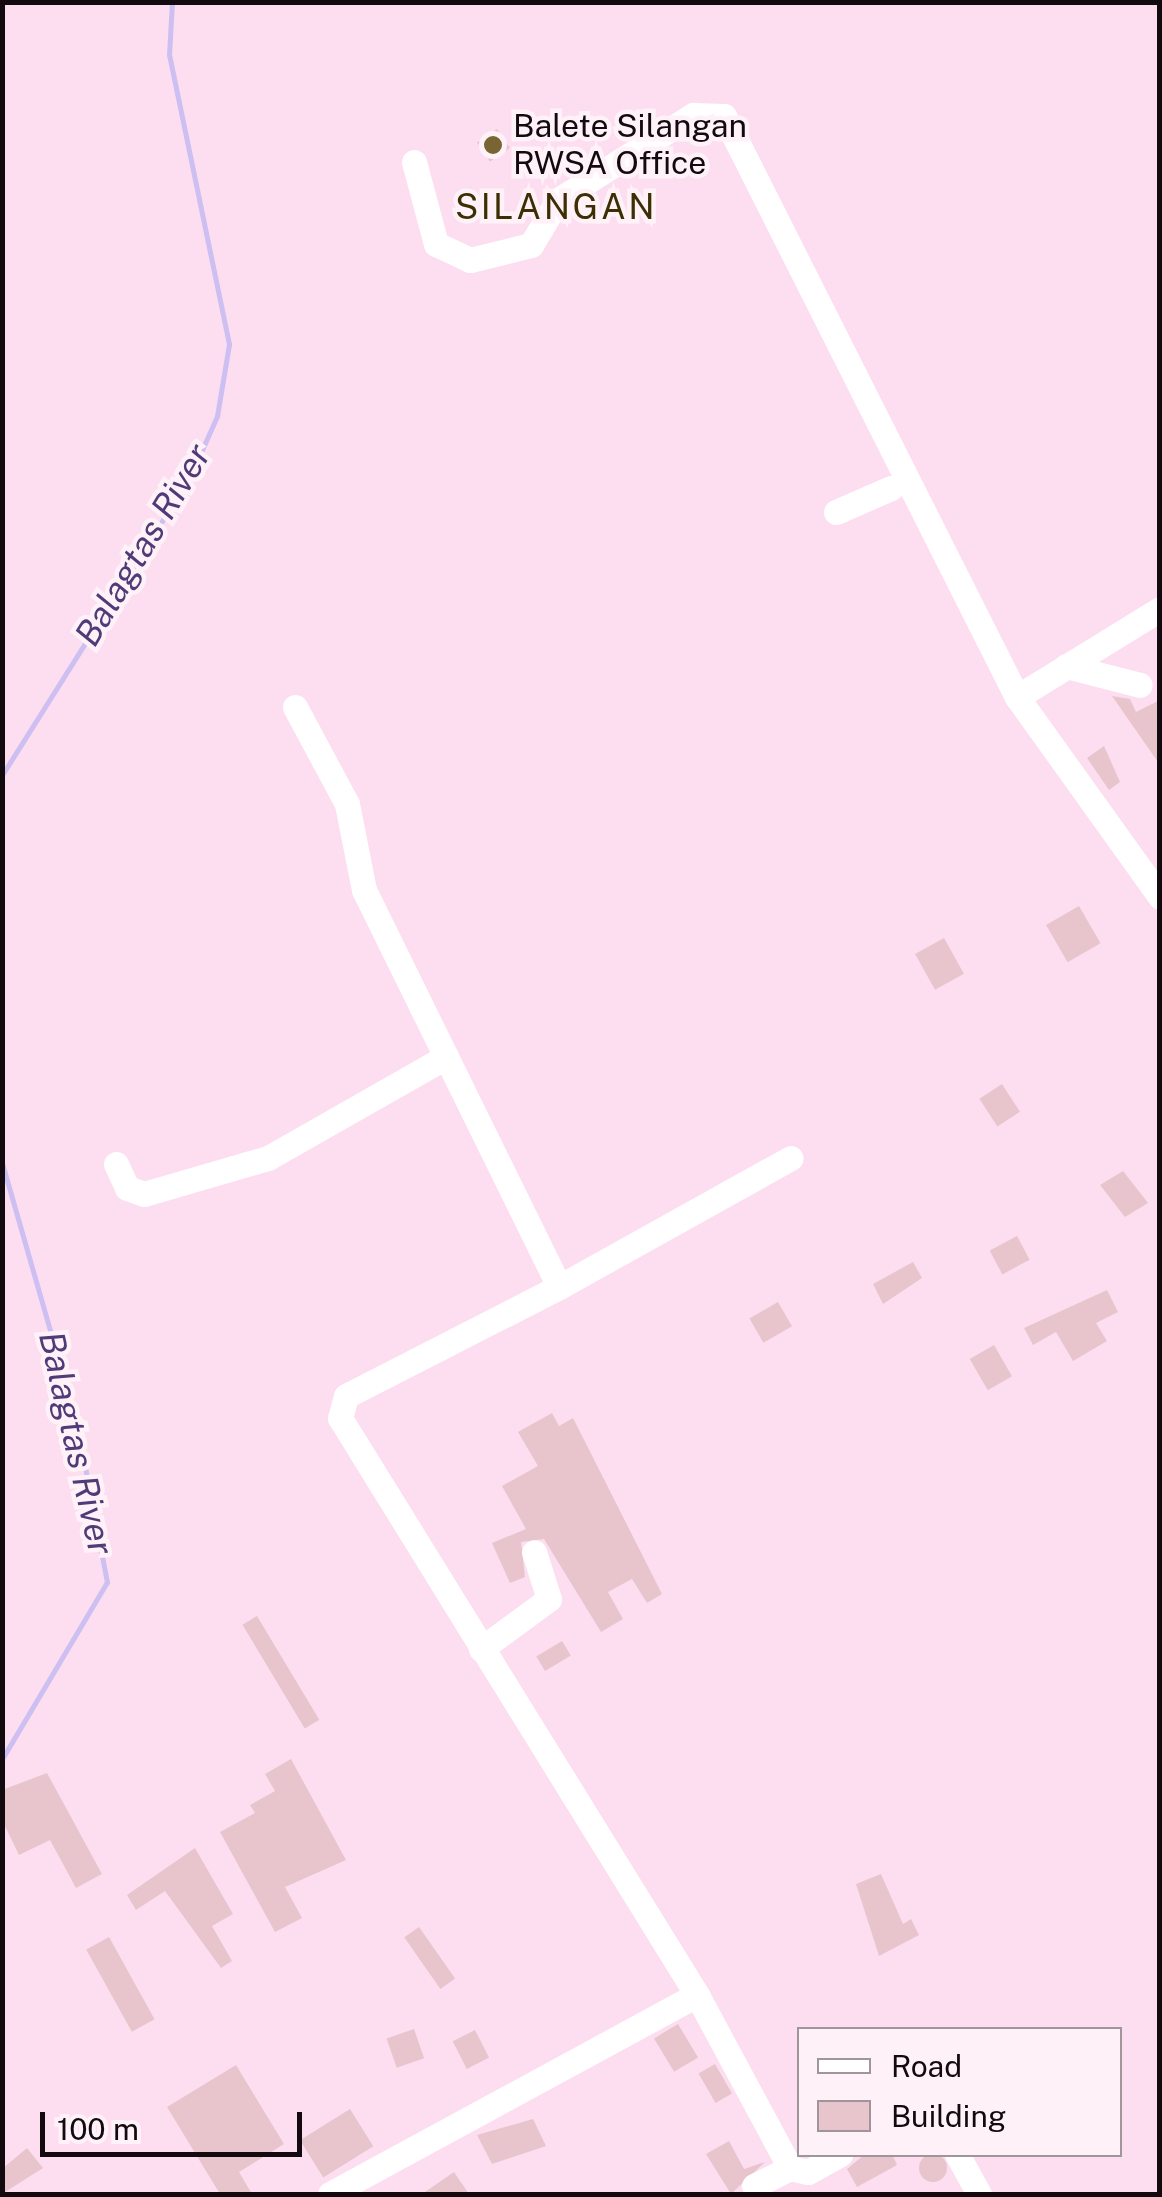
<!DOCTYPE html>
<html>
<head>
<meta charset="utf-8">
<style>
	body { margin:0 }
	#map { position:relative; width:1162px; height:2197px; overflow:hidden; background:#fcdef0; font-family:"Public Sans",sans-serif }
	div>[style] { position:absolute }
	.stream>* { height:5px; margin:-2.5px; padding:0 2.5px; transform-origin:2.5px; border-radius:2.5px; background:#cdbff1 }
	.building>* { inset:0; background:#e8c5cd; transform-origin:0 0 }
	.round { border-radius:50% }
	.minor>* { height:25px; margin:-12.5px; padding:0 12.5px; transform-origin:12.5px; border-radius:12.5px; background:#fff }
	.dots>* { width:28px; height:28px; translate:-50% -50%; box-sizing:border-box; border:5px solid #fef1f8; border-radius:50% }
	span { translate:-50% -50%; white-space:nowrap; text-align:center; line-height:1.15; -webkit-text-stroke:9px #fef1f8; paint-order:stroke }
	.poi-label { font-size:32px; color:#130a10 }
	.left { translate:0 -50%; text-align:left }
	.neighbourhood-label { font-size:35px; color:#3d2f04; letter-spacing:2.5px }
	.water-label { font-size:35px; color:#503b78; font-style:italic }
	.frame { position:absolute; inset:0; border:5px solid #130a10; pointer-events:none }
	.legend { position:absolute; left:797px; top:2027px; width:325px; height:130px; box-sizing:border-box; background:#fef1f8; border:2px solid #a0959b; margin:0; padding:12px 18px; list-style:none; font-size:30px; color:#130a10 }
	.legend li { display:flex; align-items:center; gap:20px; height:50px }
	.legend b { width:50px; border:2px solid #a0959b }
	.scale { position:absolute; left:40px; top:2112px; width:262px; height:45px; box-sizing:border-box; border:5px solid #130a10; border-top:0; padding-left:12px; font-size:30px; line-height:35px; white-space:nowrap; color:#130a10; -webkit-text-stroke:8px #fef1f8; paint-order:stroke }
</style>
</head>
<body>
<div id="map">
	<div class="stream">
		<div style="left:2px;top:775px;width:352px;rotate:-57.8deg"></div>
		<div style="left:190px;top:477px;width:67px;rotate:-66.1deg"></div>
		<div style="left:217px;top:416px;width:73px;rotate:-80.5deg"></div>
		<div style="left:229px;top:344px;width:295px;rotate:-101.7deg"></div>
		<div style="left:169px;top:55px;width:53px;rotate:-86.8deg"></div>
		<div style="left:2px;top:1163px;width:273px;rotate:74deg"></div>
		<div style="left:77px;top:1425px;width:160px;rotate:79.2deg"></div>
		<div style="left:107px;top:1582px;width:206px;rotate:120.7deg"></div>
	</div>
	<div class="building">
		<div style="left:497px;top:129px;width:23px;height:24px;rotate:56deg"></div>
		<div style="clip-path:polygon(1112px 696px,1130px 699px,1136px 712px,1160px 700px,1160px 765px)"></div>
		<div style="clip-path:polygon(1104px 746px,1120px 782px,1109px 790px,1087px 758px)"></div>
		<div style="left:1079px;top:906px;width:43px;height:38px;rotate:60deg"></div>
		<div style="left:944px;top:938px;width:41px;height:33px;rotate:61deg"></div>
		<div style="left:1002px;top:1084px;width:33px;height:27px;rotate:57deg"></div>
		<div style="clip-path:polygon(1123px 1171px,1148px 1203px,1125px 1217px,1100px 1185px)"></div>
		<div style="left:1017px;top:1236px;width:27px;height:31px;rotate:62deg"></div>
		<div style="clip-path:polygon(913px 1262px,922px 1278px,883px 1304px,873px 1284px)"></div>
		<div style="clip-path:polygon(1107px 1290px,1118px 1312px,1096px 1323px,1107px 1341px,1073px 1361px,1056px 1332px,1033px 1345px,1024px 1328px)"></div>
		<div style="left:778px;top:1302px;width:28px;height:33px;rotate:60deg"></div>
		<div style="left:994px;top:1345px;width:36px;height:28px;rotate:60deg"></div>
		<div style="clip-path:polygon(552px 1413px,559px 1426px,573px 1418px,662px 1594px,647px 1603px,632px 1579px,608px 1592px,623px 1619px,601px 1632px,544px 1539px,521px 1542px,525px 1577px,510px 1583px,492px 1543px,526px 1529px,502px 1486px,538px 1466px,518px 1432px)"></div>
		<div style="left:257px;top:1616px;width:121px;height:17px;rotate:59deg"></div>
		<div style="left:562px;top:1641px;width:17px;height:30px;rotate:59deg"></div>
		<div style="clip-path:polygon(291px 1759px,346px 1860px,285px 1887px,302px 1918px,275px 1932px,220px 1832px,255px 1813px,250px 1805px,275px 1791px,265px 1774px)"></div>
		<div style="clip-path:polygon(47px 1773px,102px 1874px,76px 1888px,50px 1840px,19px 1855px,2px 1820px,2px 1790px)"></div>
		<div style="clip-path:polygon(195px 1848px,233px 1914px,212px 1926px,232px 1961px,221px 1968px,165px 1891px,136px 1910px,127px 1895px)"></div>
		<div style="clip-path:polygon(881px 1874px,903px 1924px,911px 1919px,919px 1935px,879px 1956px,856px 1884px)"></div>
		<div style="left:419px;top:1927px;width:63px;height:18px;rotate:55deg"></div>
		<div style="left:109px;top:1937px;width:94px;height:26px;rotate:61deg"></div>
		<div style="left:678px;top:2024px;width:39px;height:28px;rotate:59deg"></div>
		<div style="left:414px;top:2029px;width:31px;height:29px;rotate:71deg"></div>
		<div style="left:475px;top:2030px;width:31px;height:25px;rotate:63deg"></div>
		<div style="left:715px;top:2064px;width:34px;height:19px;rotate:60deg"></div>
		<div style="clip-path:polygon(236px 2065px,284px 2144px,239px 2172px,252px 2194px,220px 2194px,167px 2107px)"></div>
		<div style="left:350px;top:2109px;width:44px;height:59px;rotate:58deg"></div>
		<div style="clip-path:polygon(533px 2119px,546px 2146px,492px 2164px,477px 2135px)"></div>
		<div style="clip-path:polygon(729px 2141px,744px 2169px,765px 2162px,731px 2194px,706px 2154px)"></div>
		<div style="clip-path:polygon(27px 2148px,43px 2168px,2px 2194px,2px 2169px)"></div>
		<div style="clip-path:polygon(865px 2154px,892px 2154px,897px 2165px,857px 2187px,847px 2169px)"></div>
		<div class="round" style="left:919px;top:2154px;width:28px;height:28px"></div>
		<div style="clip-path:polygon(454px 2172px,469px 2194px,422px 2194px)"></div>
	</div>
	<div class="minor">
		<div style="left:414px;top:162px;width:85px;rotate:75deg"></div>
		<div style="left:436px;top:244px;width:38px;rotate:25deg"></div>
		<div style="left:470px;top:260px;width:63px;rotate:-13.8deg"></div>
		<div style="left:531px;top:245px;width:52px;rotate:-59deg"></div>
		<div style="left:558px;top:200px;width:160px;rotate:-32.2deg"></div>
		<div style="left:693px;top:115px;width:31px;rotate:2deg"></div>
		<div style="left:724px;top:116px;width:651px;rotate:63.24deg"></div>
		<div style="left:1017px;top:697px;width:246px;rotate:54.4deg"></div>
		<div style="left:836px;top:512px;width:60px;rotate:-23.6deg"></div>
		<div style="left:1066px;top:666px;width:76px;rotate:14.4deg"></div>
		<div style="left:1017px;top:697px;width:168px;rotate:-31.6deg"></div>
		<div style="left:295px;top:707px;width:110px;rotate:61.8deg"></div>
		<div style="left:347px;top:804px;width:88px;rotate:78.8deg"></div>
		<div style="left:364px;top:890px;width:442px;rotate:63.8deg"></div>
		<div style="left:559px;top:1287px;width:239px;rotate:152.9deg"></div>
		<div style="left:346px;top:1396px;width:23px;rotate:105deg"></div>
		<div style="left:340px;top:1418px;width:679px;rotate:58.25deg"></div>
		<div style="left:697px;top:1995px;width:196px;rotate:61.7deg"></div>
		<div style="left:790px;top:2168px;width:18px;rotate:13deg"></div>
		<div style="left:808px;top:2172px;width:37px;rotate:-29deg"></div>
		<div style="left:116px;top:1164px;width:26px;rotate:65deg"></div>
		<div style="left:127px;top:1188px;width:18px;rotate:19deg"></div>
		<div style="left:144px;top:1194px;width:129px;rotate:-16.2deg"></div>
		<div style="left:268px;top:1158px;width:205px;rotate:-29.6deg"></div>
		<div style="left:559px;top:1287px;width:265px;rotate:-29.1deg"></div>
		<div style="left:481px;top:1649px;width:84px;rotate:-36.3deg"></div>
		<div style="left:549px;top:1599px;width:49px;rotate:-107.7deg"></div>
		<div style="left:957px;top:2154px;width:46px;rotate:61.2deg"></div>
		<div style="left:754px;top:2186px;width:40px;rotate:-26.6deg"></div>
		<div style="left:330px;top:2194px;width:417px;rotate:-28.5deg"></div>
	</div>
	<div class="dots">
		<div style="left:493px;top:145px;background:#786533"></div>
	</div>
	<div class="poi-label">
		<span class="left" style="left:513px;top:145px">Balete Silangan<br>RWSA Office</span>
	</div>
	<div class="neighbourhood-label">
		<span style="left:556px;top:207px">SILANGAN</span>
	</div>
	<div class="water-label">
		<span style="left:143px;top:545px;rotate:-59deg">Balagtas River</span>
		<span style="left:76px;top:1443px;rotate:77deg">Balagtas River</span>
	</div>
	<div class="frame"></div>
	<ul class="legend">
	<li><b style="height:12px;background:#fff"></b>Road</li>
	<li><b style="height:28px;background:#e8c5cd"></b>Building</li>
	</ul>
	<div class="scale">100 m</div>
</div>
</body>
</html>
